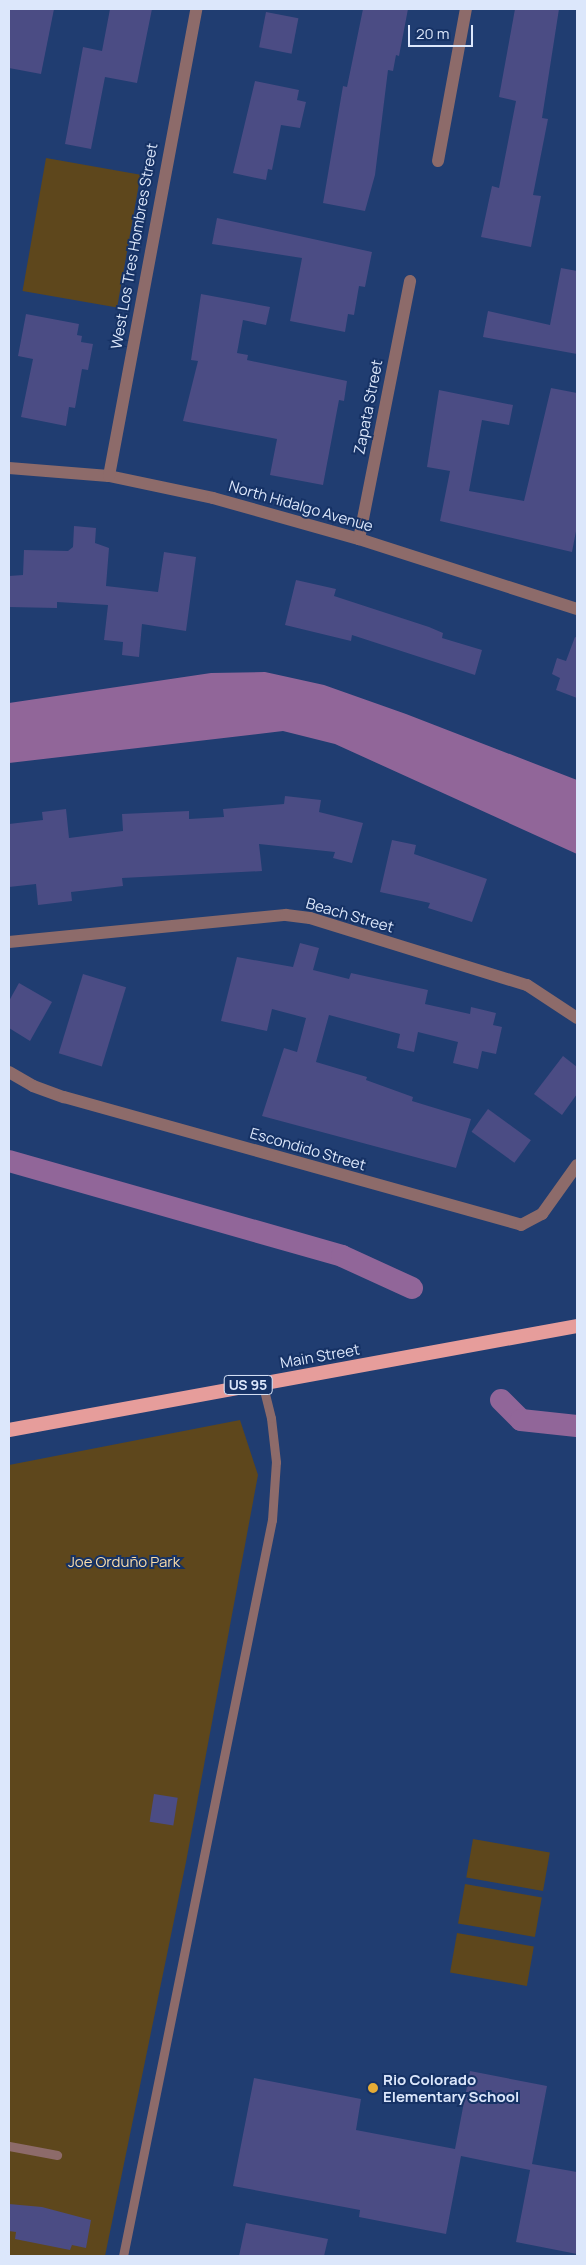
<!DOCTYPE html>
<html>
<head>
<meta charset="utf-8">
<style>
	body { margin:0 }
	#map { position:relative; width:586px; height:2265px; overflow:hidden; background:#203d71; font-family:Manrope,sans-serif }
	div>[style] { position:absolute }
	.green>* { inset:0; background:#5e471c; transform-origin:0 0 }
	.water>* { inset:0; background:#916699 }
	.canal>* { height:22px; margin:-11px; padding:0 11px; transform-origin:11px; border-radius:11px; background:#916699 }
	.building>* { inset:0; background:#4b4c84; transform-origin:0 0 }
	.service>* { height:9px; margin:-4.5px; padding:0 4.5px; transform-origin:4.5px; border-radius:4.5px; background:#8d6b6a }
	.minor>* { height:12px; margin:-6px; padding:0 6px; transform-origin:6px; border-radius:6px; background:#8d6b6a }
	.trunk>* { height:14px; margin:-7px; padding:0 7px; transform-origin:7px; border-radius:7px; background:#e69d9b }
	.dots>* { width:14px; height:14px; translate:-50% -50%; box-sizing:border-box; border:2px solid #163265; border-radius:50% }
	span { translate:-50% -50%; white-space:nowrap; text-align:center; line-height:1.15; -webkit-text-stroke:4px #163265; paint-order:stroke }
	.shield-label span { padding:1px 4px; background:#163265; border:1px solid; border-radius:4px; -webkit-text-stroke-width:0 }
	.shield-label { font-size:14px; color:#dce7fb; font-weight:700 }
	.street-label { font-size:15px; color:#dce7fb }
	.park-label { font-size:15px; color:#f9dcaa }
	.poi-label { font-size:15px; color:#dce7fb; font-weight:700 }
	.left { translate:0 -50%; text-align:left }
	.frame { position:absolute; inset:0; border:10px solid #dce7fb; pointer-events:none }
	.scale { position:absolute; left:408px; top:25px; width:65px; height:22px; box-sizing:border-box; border:2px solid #dce7fb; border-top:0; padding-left:6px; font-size:15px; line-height:18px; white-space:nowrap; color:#dce7fb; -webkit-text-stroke:4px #163265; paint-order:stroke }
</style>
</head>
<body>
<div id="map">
	<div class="green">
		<div style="left:46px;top:158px;width:96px;height:135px;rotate:10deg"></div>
		<div style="clip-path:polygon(240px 1420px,258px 1475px,186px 1862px,105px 2256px,9px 2256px,9px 1465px)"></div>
		<div style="left:473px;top:1839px;width:78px;height:39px;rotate:10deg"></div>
		<div style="left:465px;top:1884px;width:78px;height:40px;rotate:10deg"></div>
		<div style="left:457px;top:1933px;width:78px;height:40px;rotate:10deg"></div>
	</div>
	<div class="water">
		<div style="clip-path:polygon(265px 672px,324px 685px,406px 714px,577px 780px,577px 854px,335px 744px,283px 731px,9px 763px,9px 703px,211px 673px)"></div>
	</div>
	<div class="canal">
		<div style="left:9px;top:1161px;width:346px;rotate:15.9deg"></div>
		<div style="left:342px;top:1256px;width:77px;rotate:24.6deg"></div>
		<div style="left:501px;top:1400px;width:28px;rotate:45deg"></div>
		<div style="left:521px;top:1420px;width:56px;rotate:6.1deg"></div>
	</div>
	<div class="building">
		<div style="clip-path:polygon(9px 9px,54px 9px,41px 74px,9px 68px)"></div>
		<div style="clip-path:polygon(110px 9px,152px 9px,137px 83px,105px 77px,91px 149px,65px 144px,83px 47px,102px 51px)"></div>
		<div style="clip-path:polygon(363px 9px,408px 9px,399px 56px,396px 55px,393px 71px,388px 70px,375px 175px,365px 211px,323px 203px,343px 86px,347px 87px)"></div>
		<div style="clip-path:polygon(515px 9px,559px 9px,542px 118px,548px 119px,533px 195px,541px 196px,531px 247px,481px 237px,492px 186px,499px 188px,516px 101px,499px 97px)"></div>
		<div style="left:266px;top:12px;width:33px;height:36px;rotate:11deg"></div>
		<div style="clip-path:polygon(255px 81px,299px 90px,297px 100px,306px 102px,300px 128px,281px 125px,272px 170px,268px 169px,266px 180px,233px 173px)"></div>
		<div style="clip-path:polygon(217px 218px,372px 252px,365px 287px,359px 286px,354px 315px,348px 314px,345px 332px,290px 321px,302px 258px,212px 244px)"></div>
		<div style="clip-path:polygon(561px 268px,577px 271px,577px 354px,483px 337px,488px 311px,550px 325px)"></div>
		<div style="clip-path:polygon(201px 294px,270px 307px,266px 325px,243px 320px,237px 353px,248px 355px,247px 360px,347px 381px,344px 401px,339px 400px,323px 485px,270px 475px,277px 439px,183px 421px,198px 361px,191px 360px)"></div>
		<div style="clip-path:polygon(26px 314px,79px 324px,77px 335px,82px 336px,81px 342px,93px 344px,88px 370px,82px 369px,75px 408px,69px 407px,66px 426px,21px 417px,33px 359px,18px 356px)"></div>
		<div style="clip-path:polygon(551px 388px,577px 393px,577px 526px,572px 552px,440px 521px,450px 471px,427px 467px,439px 390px,513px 405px,509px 425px,482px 420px,469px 491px,524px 501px)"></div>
		<div style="clip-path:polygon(74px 526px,96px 528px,95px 543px,109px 548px,106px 586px,158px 592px,164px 552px,196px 557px,186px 631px,142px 624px,139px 657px,122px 655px,123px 642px,104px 640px,108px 605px,57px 602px,57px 608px,9px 607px,9px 576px,23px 575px,24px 550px,68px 551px,73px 547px)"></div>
		<div style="clip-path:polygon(296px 580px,336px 589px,334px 596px,429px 627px,443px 633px,442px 638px,482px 650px,475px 675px,352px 635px,351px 641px,285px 625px)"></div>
		<div style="clip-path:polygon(575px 637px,577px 638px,577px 698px,556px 690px,560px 678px,552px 674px,557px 658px,566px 661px)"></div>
		<div style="clip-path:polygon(285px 796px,321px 800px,319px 812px,363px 823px,352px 863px,333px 858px,335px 852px,259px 844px,262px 871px,122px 878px,123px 886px,71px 892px,72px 901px,38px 905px,36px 884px,9px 887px,9px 824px,43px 820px,42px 812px,66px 809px,69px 838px,123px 831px,122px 814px,189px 811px,189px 819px,224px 817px,223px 809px,284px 804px)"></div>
		<div style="clip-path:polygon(392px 840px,416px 845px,414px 854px,487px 879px,472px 922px,428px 908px,430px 903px,380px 892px)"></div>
		<div style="clip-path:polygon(300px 943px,319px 948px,313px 970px,349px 979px,351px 973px,428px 990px,425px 1004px,470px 1014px,471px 1007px,496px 1013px,493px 1025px,502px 1027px,496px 1054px,482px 1051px,478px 1069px,453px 1063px,458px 1042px,418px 1032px,414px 1052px,397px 1048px,400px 1034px,329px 1015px,316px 1062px,367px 1077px,366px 1080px,413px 1097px,412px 1101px,471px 1119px,456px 1168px,262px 1116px,284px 1048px,297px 1052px,306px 1018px,272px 1009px,267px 1031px,221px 1021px,237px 957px,293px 967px)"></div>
		<div style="left:83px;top:974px;width:45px;height:83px;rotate:17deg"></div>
		<div style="clip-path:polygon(19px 983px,52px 1002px,30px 1041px,9px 1028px,9px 1001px)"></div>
		<div style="clip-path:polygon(563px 1056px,577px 1067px,577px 1094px,562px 1115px,534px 1094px)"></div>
		<div style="left:488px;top:1109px;width:53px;height:28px;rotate:36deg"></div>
		<div style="left:154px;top:1794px;width:24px;height:28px;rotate:9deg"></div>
		<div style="clip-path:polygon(470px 2071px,547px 2086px,532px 2164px,577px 2172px,577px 2254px,516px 2242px,530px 2170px,461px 2156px,446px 2234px,359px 2217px,360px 2210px,233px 2186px,254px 2078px,361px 2099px,356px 2130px,455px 2149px)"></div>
		<div style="clip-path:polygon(9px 2204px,42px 2207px,91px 2220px,86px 2248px,72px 2245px,70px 2250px,15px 2239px,16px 2232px,9px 2231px)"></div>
		<div style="clip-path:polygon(246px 2223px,328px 2239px,324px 2256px,239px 2256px)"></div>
	</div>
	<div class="service">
		<div style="left:9px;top:2146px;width:49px;rotate:10.6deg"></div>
		<div style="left:123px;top:2256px;width:751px;rotate:-78.56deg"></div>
		<div style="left:272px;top:1520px;width:58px;rotate:-86.1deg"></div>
		<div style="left:276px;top:1462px;width:44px;rotate:-96.5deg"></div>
		<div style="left:271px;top:1418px;width:36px;rotate:-104deg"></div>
	</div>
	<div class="minor">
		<div style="left:438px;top:161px;width:155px;rotate:-79.6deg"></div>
		<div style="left:9px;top:468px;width:100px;rotate:4.6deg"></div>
		<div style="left:109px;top:476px;width:106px;rotate:11.9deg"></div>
		<div style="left:213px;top:498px;width:152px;rotate:15.7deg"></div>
		<div style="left:359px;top:539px;width:229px;rotate:17.8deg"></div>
		<div style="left:109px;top:476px;width:475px;rotate:-79.4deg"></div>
		<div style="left:359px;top:539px;width:263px;rotate:-78.8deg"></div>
		<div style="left:9px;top:942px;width:278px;rotate:-5.6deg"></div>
		<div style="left:286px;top:915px;width:24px;rotate:7deg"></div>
		<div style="left:310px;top:918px;width:227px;rotate:17.2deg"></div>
		<div style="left:527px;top:985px;width:60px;rotate:33.4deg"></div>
		<div style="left:9px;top:1072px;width:28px;rotate:30deg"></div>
		<div style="left:33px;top:1086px;width:33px;rotate:20deg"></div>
		<div style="left:64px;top:1097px;width:475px;rotate:15.6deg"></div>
		<div style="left:521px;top:1225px;width:24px;rotate:-28deg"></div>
		<div style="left:542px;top:1214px;width:60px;rotate:-54.5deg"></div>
	</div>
	<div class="trunk">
		<div style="left:9px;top:1430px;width:577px;rotate:-10.38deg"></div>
	</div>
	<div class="dots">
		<div style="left:373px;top:2088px;background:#e6ac36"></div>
	</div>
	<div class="shield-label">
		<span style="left:248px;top:1385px">US 95</span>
	</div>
	<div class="street-label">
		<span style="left:134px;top:246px;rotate:-80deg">West Los Tres Hombres Street</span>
		<span style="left:368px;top:407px;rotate:-79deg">Zapata Street</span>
		<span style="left:301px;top:506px;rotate:16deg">North Hidalgo Avenue</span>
		<span style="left:350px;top:915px;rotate:16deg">Beach Street</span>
		<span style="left:308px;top:1149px;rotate:16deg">Escondido Street</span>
		<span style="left:320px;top:1356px;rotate:-10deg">Main Street</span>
	</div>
	<div class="park-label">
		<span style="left:124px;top:1562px">Joe Orduño Park</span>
	</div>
	<div class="poi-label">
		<span class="left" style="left:383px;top:2088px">Rio Colorado<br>Elementary School</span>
	</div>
	<div class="frame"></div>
	<div class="scale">20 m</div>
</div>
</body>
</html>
